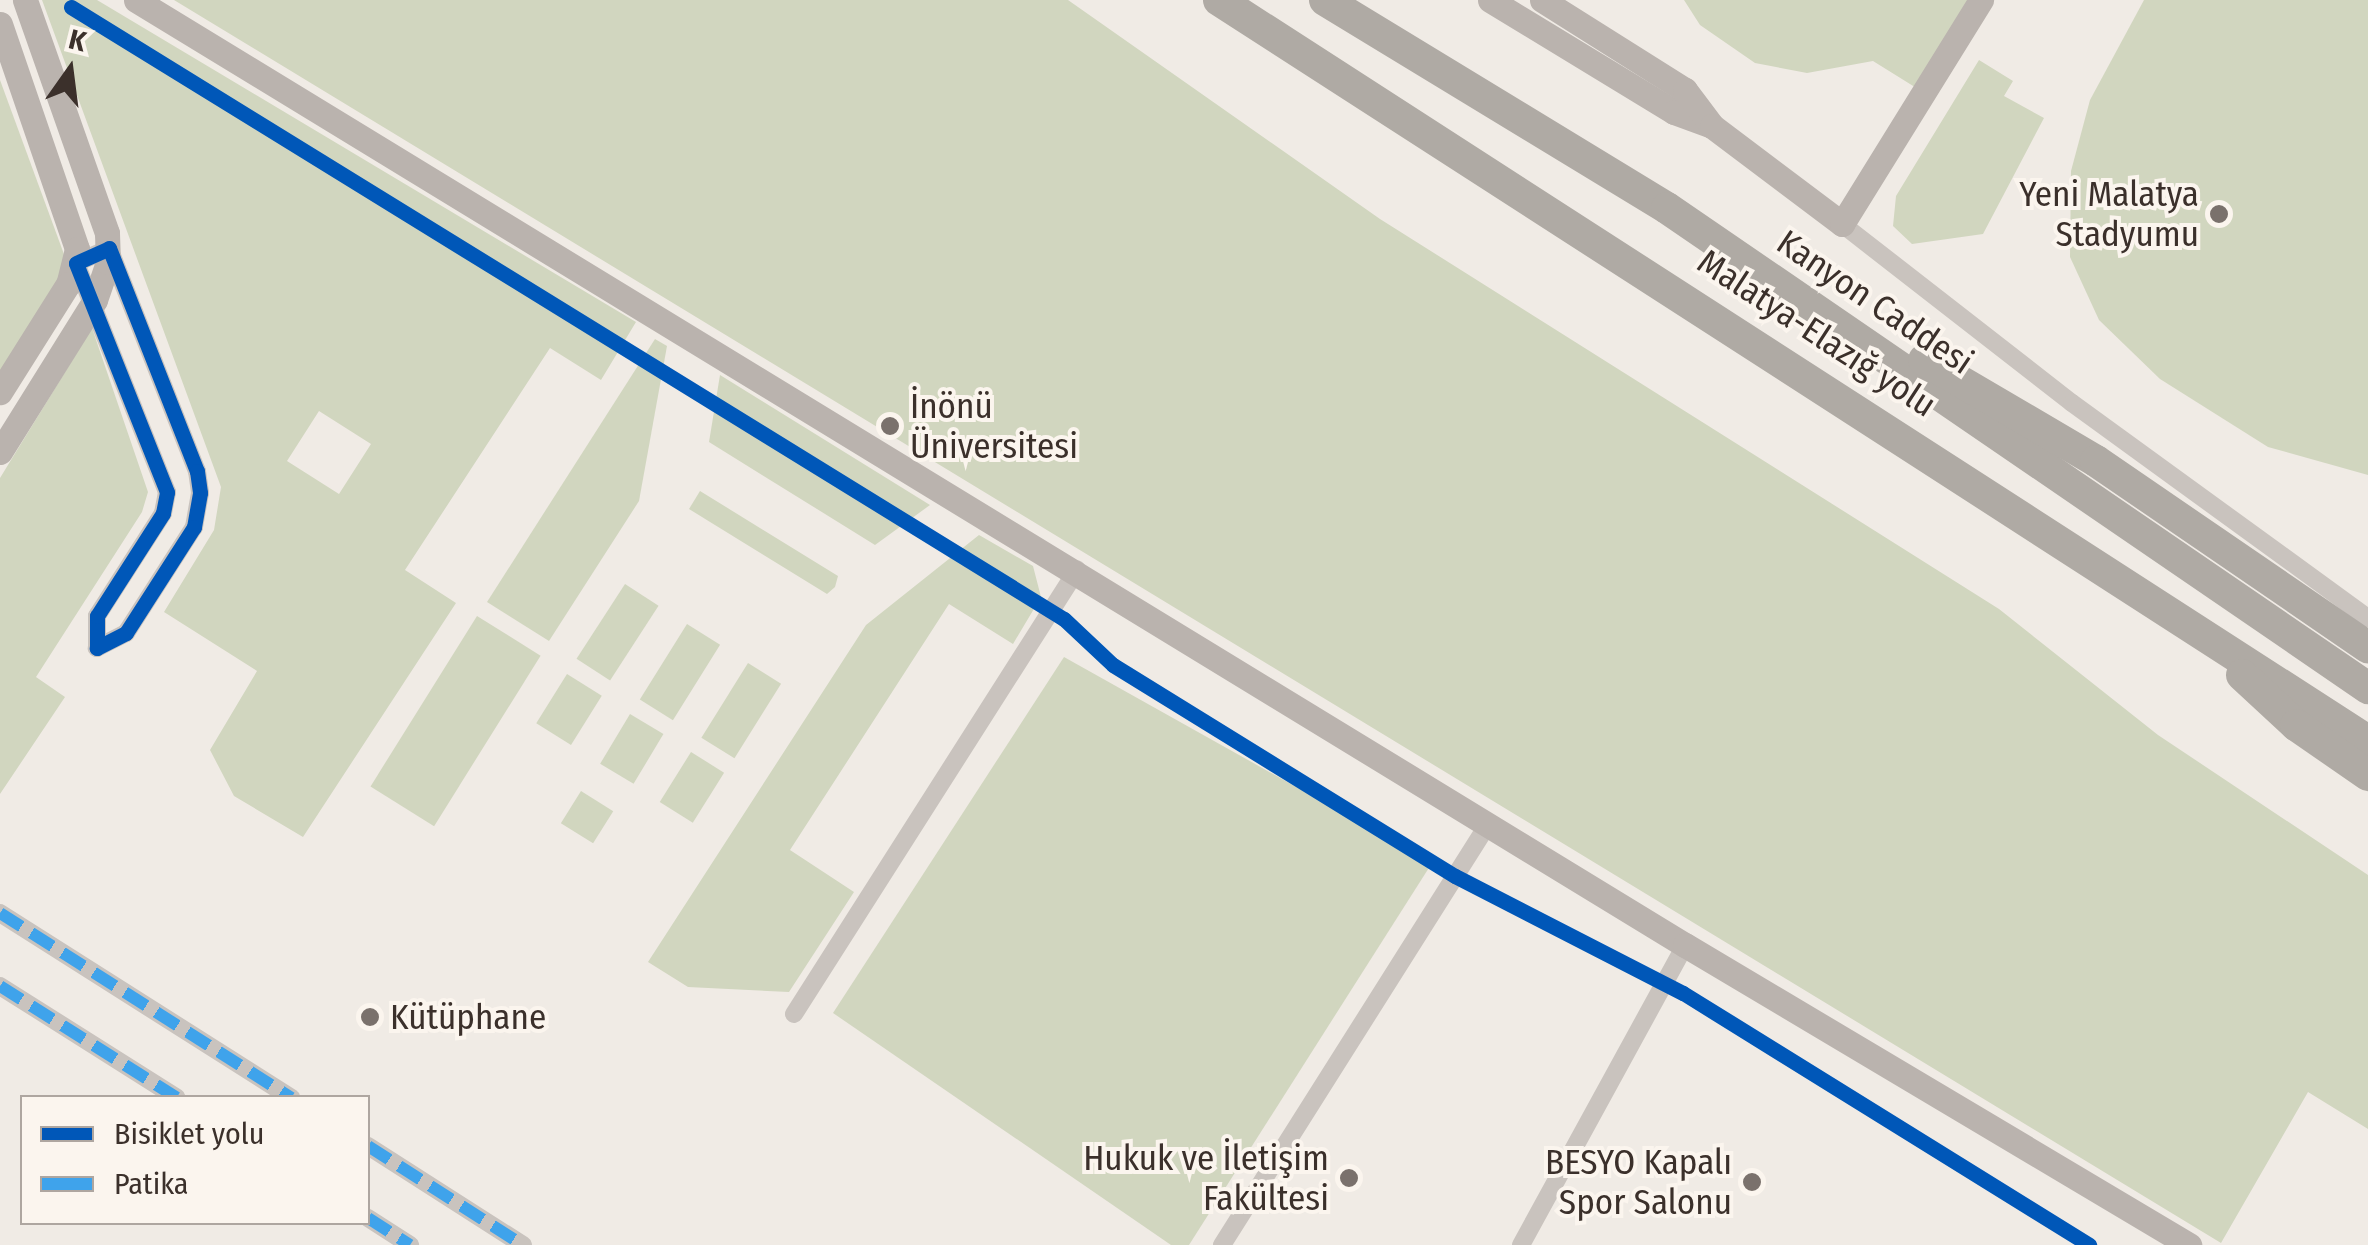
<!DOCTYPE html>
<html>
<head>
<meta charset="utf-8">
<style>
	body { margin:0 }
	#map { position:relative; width:2368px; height:1245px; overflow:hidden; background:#f0ebe5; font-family:"Fira Sans Condensed",sans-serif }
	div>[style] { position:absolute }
	.green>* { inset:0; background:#d1d6bf; transform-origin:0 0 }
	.street>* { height:18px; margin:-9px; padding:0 9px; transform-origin:9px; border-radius:9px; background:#c9c3be }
	.secondary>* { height:25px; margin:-12.5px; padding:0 12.5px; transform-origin:12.5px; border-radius:12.5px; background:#bab3ae }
	.highway>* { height:32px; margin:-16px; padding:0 16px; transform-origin:16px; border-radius:16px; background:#afaaa4 }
	.quiet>* { height:12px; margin-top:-6px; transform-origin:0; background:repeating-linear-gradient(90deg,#3fa3eb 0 25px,transparent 0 37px) }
	.cycleway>* { height:15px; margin:-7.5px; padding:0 7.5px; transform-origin:7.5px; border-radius:7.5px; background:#0057b8 }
	.dots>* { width:28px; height:28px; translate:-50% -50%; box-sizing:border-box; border:5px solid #fbf5ee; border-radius:50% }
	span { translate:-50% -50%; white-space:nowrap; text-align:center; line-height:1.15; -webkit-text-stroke:8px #fbf5ee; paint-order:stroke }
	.poi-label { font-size:35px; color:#3b302b }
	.right { translate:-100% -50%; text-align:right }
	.left { translate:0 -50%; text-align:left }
	.street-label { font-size:35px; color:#3b302b }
	.legend { position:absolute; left:20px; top:1095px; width:350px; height:130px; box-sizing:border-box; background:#fbf5ee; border:2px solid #aea6a0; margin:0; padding:12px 18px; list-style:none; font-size:30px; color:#3b302b }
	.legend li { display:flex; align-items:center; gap:20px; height:50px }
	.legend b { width:50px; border:2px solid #aea6a0 }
	.north { position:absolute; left:20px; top:20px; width:100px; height:100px; -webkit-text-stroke:8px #fbf5ee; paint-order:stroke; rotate:14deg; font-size:28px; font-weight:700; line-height:40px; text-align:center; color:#3b302b }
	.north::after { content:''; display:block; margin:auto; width:35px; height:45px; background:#3b302b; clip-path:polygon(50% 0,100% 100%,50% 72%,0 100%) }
</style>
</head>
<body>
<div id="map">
	<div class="green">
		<div style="clip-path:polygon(evenodd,42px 0,97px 0,636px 322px,601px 380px,550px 348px,405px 570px,456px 603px,303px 837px,234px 796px,210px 750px,257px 671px,164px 612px,214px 530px,221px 487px,42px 0,319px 411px,371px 444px,339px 494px,287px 461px,319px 411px)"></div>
		<div style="clip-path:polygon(174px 0,1068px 0,1380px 219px,1999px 609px,2158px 735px,2368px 875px,2368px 1129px,2308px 1092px,2221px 1243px)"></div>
		<div style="clip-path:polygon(1684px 0,1974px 0,1918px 89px,1873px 61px,1807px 73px,1755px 63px,1700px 25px)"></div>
		<div style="clip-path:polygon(2144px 0,2368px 0,2368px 475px,2268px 447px,2160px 379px,2099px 320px,2070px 257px,2071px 171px,2090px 100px)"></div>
		<div style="clip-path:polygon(1979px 60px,2013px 81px,2004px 96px,2044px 118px,1983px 234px,1912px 244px,1893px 226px,1896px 196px)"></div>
		<div style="clip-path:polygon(0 80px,72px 276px,0 391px)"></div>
		<div style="clip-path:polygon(92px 328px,148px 492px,142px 512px,36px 677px,65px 697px,0 794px,0 478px)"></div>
		<div style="clip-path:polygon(655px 339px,667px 346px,639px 501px,549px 641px,487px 602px)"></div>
		<div style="clip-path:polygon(720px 375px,930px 505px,875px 545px,709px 442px)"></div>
		<div style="clip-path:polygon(700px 491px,838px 576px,835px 587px,827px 594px,689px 509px)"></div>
		<div style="clip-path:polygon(979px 535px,1033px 566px,1041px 597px,1013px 644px,949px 604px,790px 850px,854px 892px,789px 992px,688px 987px,648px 962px,866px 625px)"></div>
		<div style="left:625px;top:584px;width:40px;height:89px;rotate:33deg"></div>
		<div style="left:477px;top:616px;width:75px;height:201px;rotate:32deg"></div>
		<div style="left:687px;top:624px;width:39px;height:89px;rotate:32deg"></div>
		<div style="clip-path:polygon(1064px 657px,1432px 863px,1189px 1245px,1171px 1245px,833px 1013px)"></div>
		<div style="left:748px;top:663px;width:39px;height:88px;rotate:32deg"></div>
		<div style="left:567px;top:674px;width:41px;height:58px;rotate:32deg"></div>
		<div style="left:630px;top:714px;width:39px;height:58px;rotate:31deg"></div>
		<div style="left:691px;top:752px;width:39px;height:59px;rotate:32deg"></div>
		<div style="left:581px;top:791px;width:38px;height:38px;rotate:32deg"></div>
	</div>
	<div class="street">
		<div style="left:1842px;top:224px;width:291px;rotate:37.9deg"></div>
		<div style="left:2072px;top:403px;width:366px;rotate:36deg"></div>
		<div style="left:109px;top:248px;width:240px;rotate:68.5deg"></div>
		<div style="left:197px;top:471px;width:22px;rotate:82deg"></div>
		<div style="left:200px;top:493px;width:35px;rotate:100deg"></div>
		<div style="left:194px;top:527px;width:126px;rotate:122.7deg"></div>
		<div style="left:126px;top:633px;width:33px;rotate:153deg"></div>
		<div style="left:97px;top:648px;width:32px;rotate:-90deg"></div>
		<div style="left:97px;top:616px;width:122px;rotate:-57.3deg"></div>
		<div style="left:163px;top:513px;width:21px;rotate:-79deg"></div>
		<div style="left:167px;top:492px;width:246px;rotate:-111.7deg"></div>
		<div style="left:76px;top:263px;width:36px;rotate:-24deg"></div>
		<div style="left:0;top:913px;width:345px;rotate:32.4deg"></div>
		<div style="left:0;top:986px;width:209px;rotate:32.3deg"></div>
		<div style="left:794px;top:1014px;width:527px;rotate:-57.49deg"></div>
		<div style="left:368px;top:1146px;width:184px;rotate:32.6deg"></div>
		<div style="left:368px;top:1218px;width:50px;rotate:32.7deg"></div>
		<div style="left:1222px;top:1245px;width:497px;rotate:-57.7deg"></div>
		<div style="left:1521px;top:1245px;width:342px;rotate:-61.3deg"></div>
	</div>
	<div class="secondary">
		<div style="left:136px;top:0;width:1815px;rotate:31.39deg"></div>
		<div style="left:1685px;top:945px;width:587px;rotate:30.76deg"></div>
		<div style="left:1490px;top:0;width:215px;rotate:31.3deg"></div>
		<div style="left:1674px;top:112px;width:40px;rotate:20.2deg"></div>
		<div style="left:1542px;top:0;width:169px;rotate:32.2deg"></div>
		<div style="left:1685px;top:90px;width:45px;rotate:53.1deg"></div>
		<div style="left:1712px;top:126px;width:163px;rotate:37deg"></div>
		<div style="left:1842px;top:224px;width:264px;rotate:-58.2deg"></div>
		<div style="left:0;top:24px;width:238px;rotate:71.1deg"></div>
		<div style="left:77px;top:249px;width:36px;rotate:104deg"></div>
		<div style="left:68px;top:284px;width:128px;rotate:122.2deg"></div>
		<div style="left:0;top:452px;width:179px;rotate:-58deg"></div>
		<div style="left:95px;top:300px;width:40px;rotate:-71.1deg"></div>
		<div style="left:108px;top:262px;width:29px;rotate:-92deg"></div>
		<div style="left:107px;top:233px;width:247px;rotate:-109.4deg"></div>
	</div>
	<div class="highway">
		<div style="left:1219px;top:0;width:1367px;rotate:32.82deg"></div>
		<div style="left:1325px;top:0;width:400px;rotate:31.3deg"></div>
		<div style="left:1667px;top:208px;width:850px;rotate:34.4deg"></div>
		<div style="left:1924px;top:360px;width:199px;rotate:30.4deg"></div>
		<div style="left:2096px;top:461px;width:330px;rotate:34.4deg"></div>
		<div style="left:2242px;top:675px;width:74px;rotate:42.8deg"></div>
		<div style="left:2296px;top:725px;width:88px;rotate:34.8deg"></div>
	</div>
	<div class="quiet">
		<div style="left:0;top:913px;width:345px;rotate:32.4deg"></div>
		<div style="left:0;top:986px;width:209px;rotate:32.3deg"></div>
		<div style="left:368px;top:1146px;width:184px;rotate:32.6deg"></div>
		<div style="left:368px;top:1218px;width:50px;rotate:32.7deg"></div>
	</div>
	<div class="cycleway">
		<div style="left:71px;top:7px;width:1166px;rotate:31.65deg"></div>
		<div style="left:1064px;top:619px;width:67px;rotate:43.2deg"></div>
		<div style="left:1113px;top:665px;width:402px;rotate:31.7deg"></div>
		<div style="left:1455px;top:876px;width:256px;rotate:27.2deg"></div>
		<div style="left:1683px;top:993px;width:478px;rotate:31.8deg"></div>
		<div style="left:109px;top:248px;width:240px;rotate:68.5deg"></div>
		<div style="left:197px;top:471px;width:22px;rotate:82deg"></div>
		<div style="left:200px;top:493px;width:35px;rotate:100deg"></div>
		<div style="left:194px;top:527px;width:126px;rotate:122.7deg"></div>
		<div style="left:126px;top:633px;width:33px;rotate:153deg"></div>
		<div style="left:97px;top:648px;width:32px;rotate:-90deg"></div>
		<div style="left:97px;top:616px;width:122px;rotate:-57.3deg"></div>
		<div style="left:163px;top:513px;width:21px;rotate:-79deg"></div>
		<div style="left:167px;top:492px;width:246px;rotate:-111.7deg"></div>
		<div style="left:76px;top:263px;width:36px;rotate:-24deg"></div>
	</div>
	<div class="dots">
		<div style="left:2219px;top:214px;background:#7a716c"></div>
		<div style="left:890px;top:426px;background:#7a716c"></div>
		<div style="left:370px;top:1017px;background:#7a716c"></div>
		<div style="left:1349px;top:1178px;background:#7a716c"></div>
		<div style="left:1752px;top:1182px;background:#7a716c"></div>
	</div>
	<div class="poi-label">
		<span class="right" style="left:2199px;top:214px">Yeni Malatya<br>Stadyumu</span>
		<span class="left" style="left:910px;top:426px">İnönü<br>Üniversitesi</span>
		<span class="left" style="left:390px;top:1017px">Kütüphane</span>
		<span class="right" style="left:1329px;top:1178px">Hukuk ve İletişim<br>Fakültesi</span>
		<span class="right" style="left:1732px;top:1182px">BESYO Kapalı<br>Spor Salonu</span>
	</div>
	<div class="street-label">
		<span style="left:1875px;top:302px;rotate:34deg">Kanyon Caddesi</span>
		<span style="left:1817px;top:333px;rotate:33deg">Malatya-Elazığ yolu</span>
	</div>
	<ul class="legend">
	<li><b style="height:12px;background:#0057b8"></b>Bisiklet yolu</li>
	<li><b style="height:12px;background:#3fa3eb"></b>Patika</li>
	</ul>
	<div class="north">K</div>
</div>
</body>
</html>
